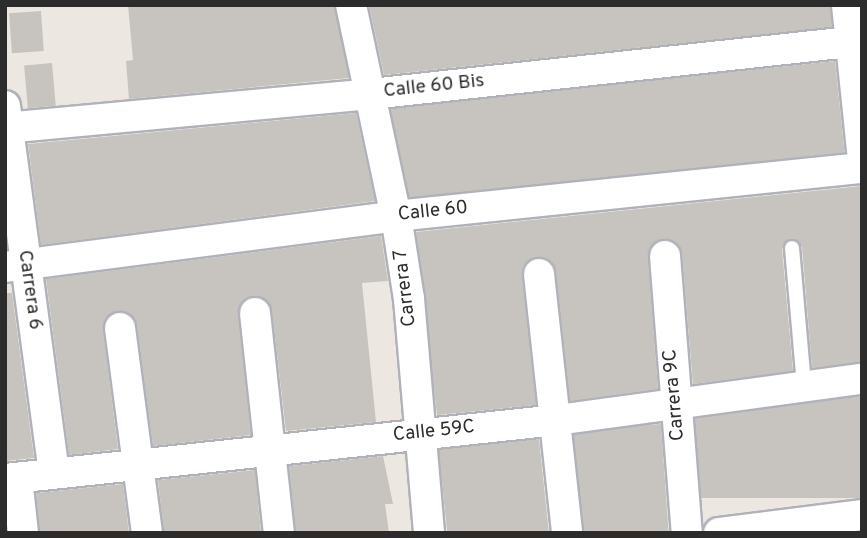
<!DOCTYPE html>
<html>
<head>
<meta charset="utf-8">
<style>
	body { margin:0 }
	#map { position:relative; width:867px; height:538px; overflow:hidden; background:#ece7e0; font-family:Overpass,sans-serif }
	div>[style] { position:absolute }
	.building>* { inset:0; background:#c7c4bf; transform-origin:0 0 }
	.roads { filter:drop-shadow(2px 0 #b0b2ba) drop-shadow(-2px 0 #b0b2ba) drop-shadow(0 2px #b0b2ba) drop-shadow(0 -2px #b0b2ba) }
	.service>* { height:14px; margin:-7px; padding:0 7px; transform-origin:7px; border-radius:7px; background:#fff }
	.minor>* { height:30px; margin:-15px; padding:0 15px; transform-origin:15px; border-radius:15px; background:#fff }
	span { translate:-50% -50%; white-space:nowrap; text-align:center; line-height:1.15; -webkit-text-stroke:7px #fff; paint-order:stroke }
	.street-label { font-size:19px; color:#2c2c2c }
	.frame { position:absolute; inset:0; border:7px solid #2c2c2c; pointer-events:none }
</style>
</head>
<body>
<div id="map">
	<div class="building">
		<div style="clip-path:polygon(128px 5px,334px 5px,349px 78px,129px 99px,126px 61px,133px 60px)"></div>
		<div style="clip-path:polygon(369px 5px,830px 5px,832px 27px,384px 75px)"></div>
		<div style="left:41px;top:11px;width:40px;height:32px;rotate:86deg"></div>
		<div style="left:835px;top:61px;width:92px;height:447px;rotate:84deg"></div>
		<div style="left:52px;top:63px;width:43px;height:28px;rotate:85deg"></div>
		<div style="clip-path:polygon(356px 113px,375px 201px,41px 245px,28px 144px)"></div>
		<div style="clip-path:polygon(862px 186px,862px 362px,812px 368px,802px 247px,790px 239px,782px 249px,793px 371px,693px 384px,682px 255px,673px 241px,663px 239px,650px 248px,648px 257px,658px 389px,570px 401px,556px 272px,547px 258px,536px 257px,523px 266px,522px 276px,536px 405px,437px 415px,416px 232px)"></div>
		<div style="clip-path:polygon(381px 236px,388px 281px,362px 283px,376px 422px,286px 431px,272px 311px,269px 302px,254px 296px,244px 299px,238px 315px,251px 435px,153px 446px,137px 326px,133px 317px,118px 311px,109px 315px,103px 330px,118px 449px,69px 455px,46px 279px)"></div>
		<div style="clip-path:polygon(5px 293px,12px 293px,34px 458px,5px 461px)"></div>
		<div style="left:862px;top:397px;width:101px;height:167px;rotate:90deg"></div>
		<div style="left:661px;top:424px;width:108px;height:88px;rotate:86deg"></div>
		<div style="left:539px;top:439px;width:95px;height:101px;rotate:84deg"></div>
		<div style="clip-path:polygon(383px 456px,393px 504px,385px 504px,389px 533px,296px 533px,289px 466px)"></div>
		<div style="clip-path:polygon(255px 470px,261px 533px,164px 533px,158px 480px)"></div>
		<div style="clip-path:polygon(123px 484px,129px 533px,40px 533px,36px 493px)"></div>
	</div>
	<div class="roads">
		<div class="service">
			<div style="left:792px;top:248px;width:139px;rotate:85deg"></div>
		</div>
		<div class="minor">
			<div style="left:351px;top:5px;width:216px;rotate:78deg"></div>
			<div style="left:396px;top:216px;width:84px;rotate:81.1deg"></div>
			<div style="left:409px;top:299px;width:235px;rotate:85.1deg"></div>
			<div style="left:847px;top:5px;width:147px;rotate:84.1deg"></div>
			<div style="left:5px;top:106px;width:370px;rotate:82.4deg"></div>
			<div style="left:5px;top:128px;width:368px;rotate:-5.3deg"></div>
			<div style="left:371px;top:94px;width:494px;rotate:-6.2deg"></div>
			<div style="left:665px;top:256px;width:278px;rotate:85.5deg"></div>
			<div style="left:5px;top:267px;width:394px;rotate:-7.4deg"></div>
			<div style="left:396px;top:216px;width:468px;rotate:-5.9deg"></div>
			<div style="left:539px;top:274px;width:261px;rotate:83.8deg"></div>
			<div style="left:255px;top:313px;width:221px;rotate:83.8deg"></div>
			<div style="left:120px;top:328px;width:207px;rotate:82.5deg"></div>
			<div style="left:17px;top:478px;width:55px;rotate:83.8deg"></div>
			<div style="left:5px;top:479px;width:555px;rotate:-6.1deg"></div>
			<div style="left:557px;top:420px;width:308px;rotate:-7.7deg"></div>
			<div style="left:719px;top:533px;width:144px;rotate:-7.2deg"></div>
		</div>
	</div>
	<div class="street-label">
		<span style="left:434px;top:87px;rotate:-6deg">Calle 60 Bis</span>
		<span style="left:433px;top:212px;rotate:-6deg">Calle 60</span>
		<span style="left:406px;top:288px;rotate:-97deg">Carrera 7</span>
		<span style="left:29px;top:290px;rotate:82deg">Carrera 6</span>
		<span style="left:675px;top:395px;rotate:-95deg">Carrera 9C</span>
		<span style="left:434px;top:432px;rotate:-6deg">Calle 59C</span>
	</div>
	<div class="frame"></div>
</div>
</body>
</html>
